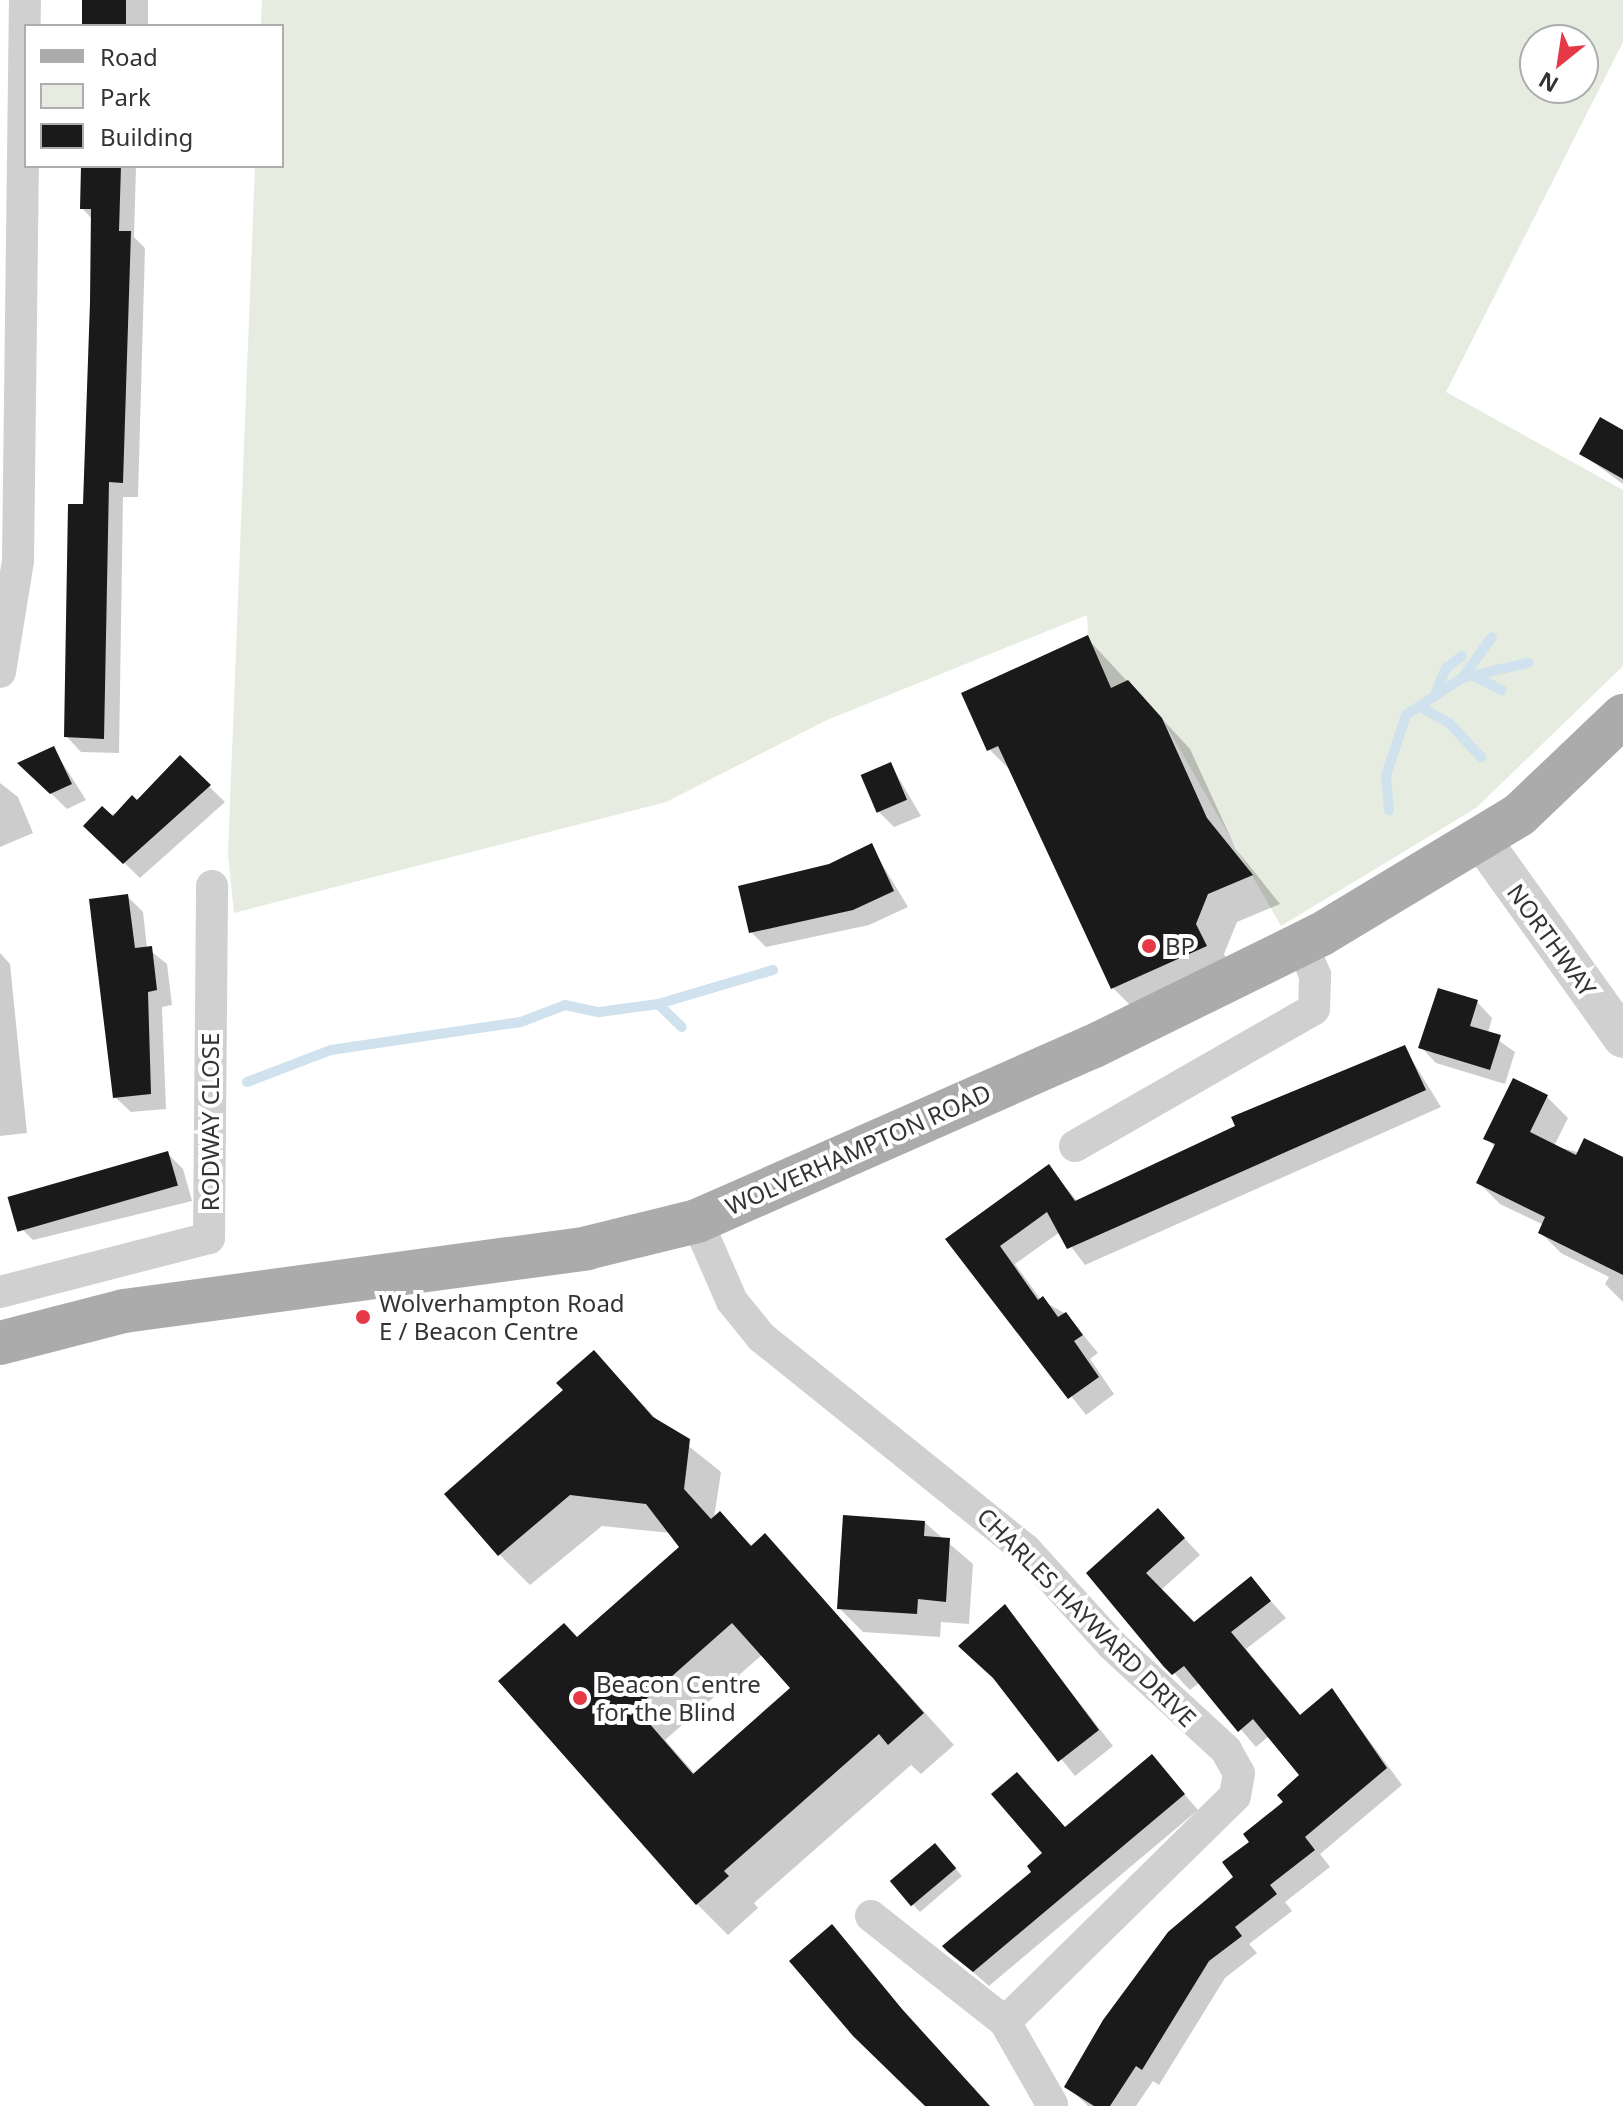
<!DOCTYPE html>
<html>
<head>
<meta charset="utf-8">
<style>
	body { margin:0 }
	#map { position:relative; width:1623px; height:2106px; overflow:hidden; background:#fff; font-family:"Noto Sans",sans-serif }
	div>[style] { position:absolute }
	.green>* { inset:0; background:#e6ecdf }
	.shadow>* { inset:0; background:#0003; transform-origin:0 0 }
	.stream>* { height:10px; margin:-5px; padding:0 5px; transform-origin:5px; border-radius:5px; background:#cfe2ee }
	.building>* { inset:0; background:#1a1a1a; transform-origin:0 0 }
	.minor>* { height:32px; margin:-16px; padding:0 16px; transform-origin:16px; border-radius:16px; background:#d0d0d0 }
	.tertiary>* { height:40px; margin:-20px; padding:0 20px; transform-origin:20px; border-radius:20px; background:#d0d0d0 }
	.primary>* { height:44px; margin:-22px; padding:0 22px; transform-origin:22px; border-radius:22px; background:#ababab }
	.dots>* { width:22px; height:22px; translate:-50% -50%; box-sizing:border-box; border:4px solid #fff; border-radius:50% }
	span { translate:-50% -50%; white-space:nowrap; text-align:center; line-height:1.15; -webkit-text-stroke:8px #fff; paint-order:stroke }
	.street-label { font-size:24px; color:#333 }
	.poi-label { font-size:24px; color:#333 }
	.left { translate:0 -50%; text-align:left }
	.legend { position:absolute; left:24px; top:24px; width:260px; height:144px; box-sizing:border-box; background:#fff; border:2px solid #adadad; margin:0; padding:10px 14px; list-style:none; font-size:24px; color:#333 }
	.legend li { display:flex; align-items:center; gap:16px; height:40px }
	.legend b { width:40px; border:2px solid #adadad }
	.north { position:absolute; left:1519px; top:24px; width:80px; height:80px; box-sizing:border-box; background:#fff; border:2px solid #adadad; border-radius:50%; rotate:210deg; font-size:22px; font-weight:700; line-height:32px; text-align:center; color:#333 }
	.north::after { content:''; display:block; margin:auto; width:28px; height:36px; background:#e63946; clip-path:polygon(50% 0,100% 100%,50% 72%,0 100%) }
</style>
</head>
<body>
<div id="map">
	<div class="green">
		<div style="clip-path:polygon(evenodd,262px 0,1623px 0,1623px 42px,1446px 392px,1623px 490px,1623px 666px,1476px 808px,1281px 926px,1162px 718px,1111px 688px,1088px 635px,1087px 615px,827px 720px,666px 802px,234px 913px,228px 854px,255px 166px,282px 166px,282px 26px,261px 26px,262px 0,1535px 40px,1583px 40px,1583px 88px,1535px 88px,1535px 40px)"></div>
	</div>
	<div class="shadow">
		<div style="left:85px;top:0;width:63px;height:26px"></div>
		<div style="clip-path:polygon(81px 166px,136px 166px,134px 237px,145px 248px,138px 497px,123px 497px,119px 753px,81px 752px,66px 736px,85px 506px,93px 220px,82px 208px)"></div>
		<div style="clip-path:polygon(1623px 432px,1623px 484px,1582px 454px)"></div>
		<div style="clip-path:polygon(1087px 638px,1190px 749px,1236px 849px,1280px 904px,1237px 922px,1224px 954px,1235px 975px,1142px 1017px,1113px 988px,1014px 774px,989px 749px)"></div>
		<div style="clip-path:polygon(53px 748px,86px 800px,67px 809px,21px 764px)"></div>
		<div style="clip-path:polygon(180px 758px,225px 802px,140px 878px,86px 826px,138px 803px)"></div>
		<div style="clip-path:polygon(891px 765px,921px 816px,894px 827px,879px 812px)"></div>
		<div style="clip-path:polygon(0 783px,18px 797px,33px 833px,0 847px)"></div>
		<div style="clip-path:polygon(871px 846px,908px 907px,869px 925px,766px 947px,751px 932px,830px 865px)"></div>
		<div style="clip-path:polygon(127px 896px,143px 912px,147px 948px,167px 964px,172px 1005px,162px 1007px,166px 1109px,131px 1112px,115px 1097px)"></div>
		<div style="clip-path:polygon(0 953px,10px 964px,27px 1133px,0 1136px)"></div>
		<div style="clip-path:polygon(1477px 1002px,1492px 1018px,1488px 1033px,1515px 1052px,1505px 1084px,1436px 1063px,1421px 1047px)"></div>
		<div style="clip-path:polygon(1404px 1047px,1441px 1107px,1085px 1265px,1060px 1232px,1015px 1264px,1041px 1300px,1066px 1314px,1098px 1353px,1090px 1359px,1114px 1394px,1086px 1415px,948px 1239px,1049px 1167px,1078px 1202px)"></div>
		<div style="clip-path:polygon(1547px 1097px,1568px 1118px,1554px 1146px,1623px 1164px,1623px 1302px,1605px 1284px,1609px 1277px,1561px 1253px,1540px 1232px,1544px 1225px,1500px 1204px,1479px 1183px,1496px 1148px,1486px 1138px)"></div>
		<div style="clip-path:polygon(167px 1153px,183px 1169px,192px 1201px,33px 1240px,18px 1225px)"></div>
		<div style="clip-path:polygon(evenodd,594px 1352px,660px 1423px,721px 1472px,714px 1518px,720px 1514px,753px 1547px,765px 1535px,954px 1745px,921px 1774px,911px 1765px,754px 1903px,758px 1908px,728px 1935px,697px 1904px,577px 1639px,682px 1547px,671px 1533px,602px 1526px,530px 1585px,499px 1554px,566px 1391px,594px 1352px,763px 1654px,793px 1688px,695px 1774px,665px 1740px,763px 1654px)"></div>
		<div style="clip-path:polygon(924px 1522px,973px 1564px,969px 1624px,941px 1622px,940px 1637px,863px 1632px,839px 1608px)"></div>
		<div style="clip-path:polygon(1174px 1527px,1200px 1555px,1161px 1590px,1194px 1625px,1251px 1579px,1286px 1618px,1246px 1649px,1301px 1716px,1332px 1690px,1402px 1785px,1320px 1854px,1330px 1867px,1285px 1902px,1292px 1911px,1249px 1944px,1257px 1953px,1225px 1978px,1159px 2085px,1153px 2081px,1136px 2106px,1088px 2106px,1067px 2086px,1236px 1877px,1252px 1842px,1302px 1776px,1269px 1736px,1256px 1747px,1200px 1682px,1190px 1690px,1183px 1683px,1089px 1573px)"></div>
		<div style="clip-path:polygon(1005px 1607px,1113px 1746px,1075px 1776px,999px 1682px)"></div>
		<div style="clip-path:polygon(1152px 1757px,1198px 1810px,989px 1986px,959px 1960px,1066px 1829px)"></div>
		<div style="clip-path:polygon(942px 1853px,962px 1876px,920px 1912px,892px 1882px)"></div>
	</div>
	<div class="stream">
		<div style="left:1474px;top:676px;width:31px;rotate:27deg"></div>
		<div style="left:1463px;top:677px;width:49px;rotate:-54.1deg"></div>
		<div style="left:1436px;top:692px;width:26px;rotate:-67deg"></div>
		<div style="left:1446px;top:668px;width:20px;rotate:-37deg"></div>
		<div style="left:1424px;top:709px;width:29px;rotate:29deg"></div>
		<div style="left:1449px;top:723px;width:47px;rotate:46.7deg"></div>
		<div style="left:1389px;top:810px;width:35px;rotate:-95deg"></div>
		<div style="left:1386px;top:775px;width:63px;rotate:-71.6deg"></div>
		<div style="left:1406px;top:715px;width:67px;rotate:-33.5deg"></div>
		<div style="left:1462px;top:678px;width:68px;rotate:-12.8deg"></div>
		<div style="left:658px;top:1004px;width:33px;rotate:44deg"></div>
		<div style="left:247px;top:1082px;width:90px;rotate:-20.9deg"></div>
		<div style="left:331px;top:1050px;width:192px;rotate:-8.4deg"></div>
		<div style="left:521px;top:1022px;width:47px;rotate:-21.1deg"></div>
		<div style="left:565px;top:1005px;width:35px;rotate:12deg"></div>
		<div style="left:599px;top:1012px;width:60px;rotate:-7.7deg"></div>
		<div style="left:658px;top:1004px;width:120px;rotate:-16.5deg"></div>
	</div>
	<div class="building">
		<div style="left:82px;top:0;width:44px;height:26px"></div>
		<div style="clip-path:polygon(81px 166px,121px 166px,119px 231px,131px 231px,123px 483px,109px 482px,104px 739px,64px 737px,68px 504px,83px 504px,90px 302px,91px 209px,80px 209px)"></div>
		<div style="clip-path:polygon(1600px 417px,1623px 430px,1623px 479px,1579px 454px)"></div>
		<div style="clip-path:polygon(1088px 635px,1111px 688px,1128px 680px,1162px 718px,1207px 818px,1253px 875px,1208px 894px,1196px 924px,1207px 946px,1111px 989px,998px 746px,987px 751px,961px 693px)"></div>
		<div style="clip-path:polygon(54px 746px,72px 784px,50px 794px,17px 763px)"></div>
		<div style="clip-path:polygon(180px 755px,211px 785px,123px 864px,83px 826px,102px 806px,113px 816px,132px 795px,137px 800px)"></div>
		<div style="left:891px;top:762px;width:41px;height:33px;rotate:67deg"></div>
		<div style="clip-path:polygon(872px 843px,894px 891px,853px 910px,749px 933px,738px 886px,829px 864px)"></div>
		<div style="clip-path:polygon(128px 894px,135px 948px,152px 946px,157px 990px,148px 992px,151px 1094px,113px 1098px,89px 899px)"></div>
		<div style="clip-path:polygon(1438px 988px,1478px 1000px,1470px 1026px,1501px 1035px,1490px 1070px,1418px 1048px)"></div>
		<div style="clip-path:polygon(1405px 1045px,1426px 1090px,1067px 1249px,1047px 1212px,1000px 1246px,1038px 1300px,1043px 1296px,1058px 1317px,1066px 1312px,1083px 1335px,1074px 1341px,1099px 1377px,1068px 1399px,945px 1239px,1049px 1164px,1075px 1201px,1235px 1126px,1231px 1117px)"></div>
		<div style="clip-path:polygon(1513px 1078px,1548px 1095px,1530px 1132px,1576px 1155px,1584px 1138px,1623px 1157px,1623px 1275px,1538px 1233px,1545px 1217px,1476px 1183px,1495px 1144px,1483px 1139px)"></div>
		<div style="left:168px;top:1151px;width:36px;height:167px;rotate:74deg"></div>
		<div style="clip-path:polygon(evenodd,594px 1350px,653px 1417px,690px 1439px,684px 1489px,711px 1519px,720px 1511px,751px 1546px,765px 1533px,924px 1713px,888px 1745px,879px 1734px,724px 1871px,729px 1876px,696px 1905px,498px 1681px,564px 1623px,577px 1637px,679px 1547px,646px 1504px,570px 1495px,498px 1556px,444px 1494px,563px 1390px,556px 1383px,594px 1350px,732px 1623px,790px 1688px,693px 1774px,636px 1708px,732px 1623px)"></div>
		<div style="clip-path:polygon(1158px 1508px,1185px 1538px,1146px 1573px,1194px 1622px,1251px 1576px,1271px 1601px,1231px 1632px,1300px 1715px,1332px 1688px,1387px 1768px,1305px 1837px,1315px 1850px,1270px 1885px,1277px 1894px,1235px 1927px,1242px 1936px,1209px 1961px,1142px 2070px,1136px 2066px,1110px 2106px,1094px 2106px,1064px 2087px,1103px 2020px,1168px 1932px,1233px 1877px,1222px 1862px,1249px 1842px,1243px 1834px,1283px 1802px,1277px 1795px,1299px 1775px,1253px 1719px,1238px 1732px,1184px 1666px,1172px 1675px,1164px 1667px,1086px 1573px)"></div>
		<div style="clip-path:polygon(843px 1515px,925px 1521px,924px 1536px,950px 1538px,946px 1602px,918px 1599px,917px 1614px,837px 1609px)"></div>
		<div style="clip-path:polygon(1005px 1604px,1099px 1730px,1058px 1762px,993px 1678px,958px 1646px)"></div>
		<div style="clip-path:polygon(1152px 1754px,1185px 1794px,973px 1972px,948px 1952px,942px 1946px,1031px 1872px,1027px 1866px,1042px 1853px,991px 1794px,1017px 1772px,1065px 1827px)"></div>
		<div style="left:935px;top:1843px;width:33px;height:59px;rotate:50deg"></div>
		<div style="clip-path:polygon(832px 1924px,902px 2009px,990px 2106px,925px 2106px,853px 2036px,789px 1961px)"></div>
	</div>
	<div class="minor">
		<div style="left:0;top:672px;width:112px;rotate:-80.8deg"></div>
		<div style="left:18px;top:561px;width:561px;rotate:-89.29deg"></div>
		<div style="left:1075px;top:1146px;width:275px;rotate:-29.8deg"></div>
		<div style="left:1314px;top:1009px;width:34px;rotate:-88deg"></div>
		<div style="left:1315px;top:975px;width:34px;rotate:-113deg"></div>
		<div style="left:697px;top:1221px;width:87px;rotate:66.4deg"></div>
		<div style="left:732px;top:1301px;width:46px;rotate:51.1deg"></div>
		<div style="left:761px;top:1337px;width:340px;rotate:38.8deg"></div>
		<div style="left:1026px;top:1550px;width:128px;rotate:47.8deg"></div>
		<div style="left:1112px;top:1645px;width:155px;rotate:42.6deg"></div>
		<div style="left:1226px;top:1750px;width:26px;rotate:61deg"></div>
		<div style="left:1239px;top:1773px;width:23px;rotate:100deg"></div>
		<div style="left:1235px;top:1796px;width:322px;rotate:135.5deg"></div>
		<div style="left:0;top:1292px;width:216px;rotate:-14.5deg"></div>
		<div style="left:209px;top:1238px;width:352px;rotate:-89.5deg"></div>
		<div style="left:871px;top:1916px;width:171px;rotate:38.3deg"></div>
		<div style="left:1005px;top:2022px;width:95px;rotate:60.2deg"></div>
	</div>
	<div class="tertiary">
		<div style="left:1482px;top:841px;width:242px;rotate:54.4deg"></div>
	</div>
	<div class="primary">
		<div style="left:0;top:1343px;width:128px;rotate:-14.5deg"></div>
		<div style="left:124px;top:1311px;width:467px;rotate:-7.7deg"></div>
		<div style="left:587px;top:1248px;width:113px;rotate:-13.8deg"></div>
		<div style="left:697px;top:1221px;width:432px;rotate:-23.8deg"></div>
		<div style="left:1092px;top:1047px;width:254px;rotate:-26.2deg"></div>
		<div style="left:1320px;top:935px;width:232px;rotate:-31.1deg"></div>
		<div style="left:1519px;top:815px;width:144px;rotate:-43.6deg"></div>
	</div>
	<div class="dots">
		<div style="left:1149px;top:946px;background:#e63946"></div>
		<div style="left:363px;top:1317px;background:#e63946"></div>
		<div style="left:580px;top:1698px;background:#e63946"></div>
	</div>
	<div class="street-label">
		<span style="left:1552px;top:940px;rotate:54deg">NORTHWAY</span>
		<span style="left:210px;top:1122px;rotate:-90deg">RODWAY CLOSE</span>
		<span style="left:858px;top:1149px;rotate:-24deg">WOLVERHAMPTON ROAD</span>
		<span style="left:1087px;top:1617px;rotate:45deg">CHARLES HAYWARD DRIVE</span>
	</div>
	<div class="poi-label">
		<span class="left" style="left:1165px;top:946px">BP</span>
		<span class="left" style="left:379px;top:1317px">Wolverhampton Road<br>E / Beacon Centre</span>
		<span class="left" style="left:596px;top:1698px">Beacon Centre<br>for the Blind</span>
	</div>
	<ul class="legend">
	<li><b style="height:10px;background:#ababab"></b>Road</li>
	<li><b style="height:22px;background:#e6ecdf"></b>Park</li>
	<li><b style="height:22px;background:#1a1a1a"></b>Building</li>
	</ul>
	<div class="north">N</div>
</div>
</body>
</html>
